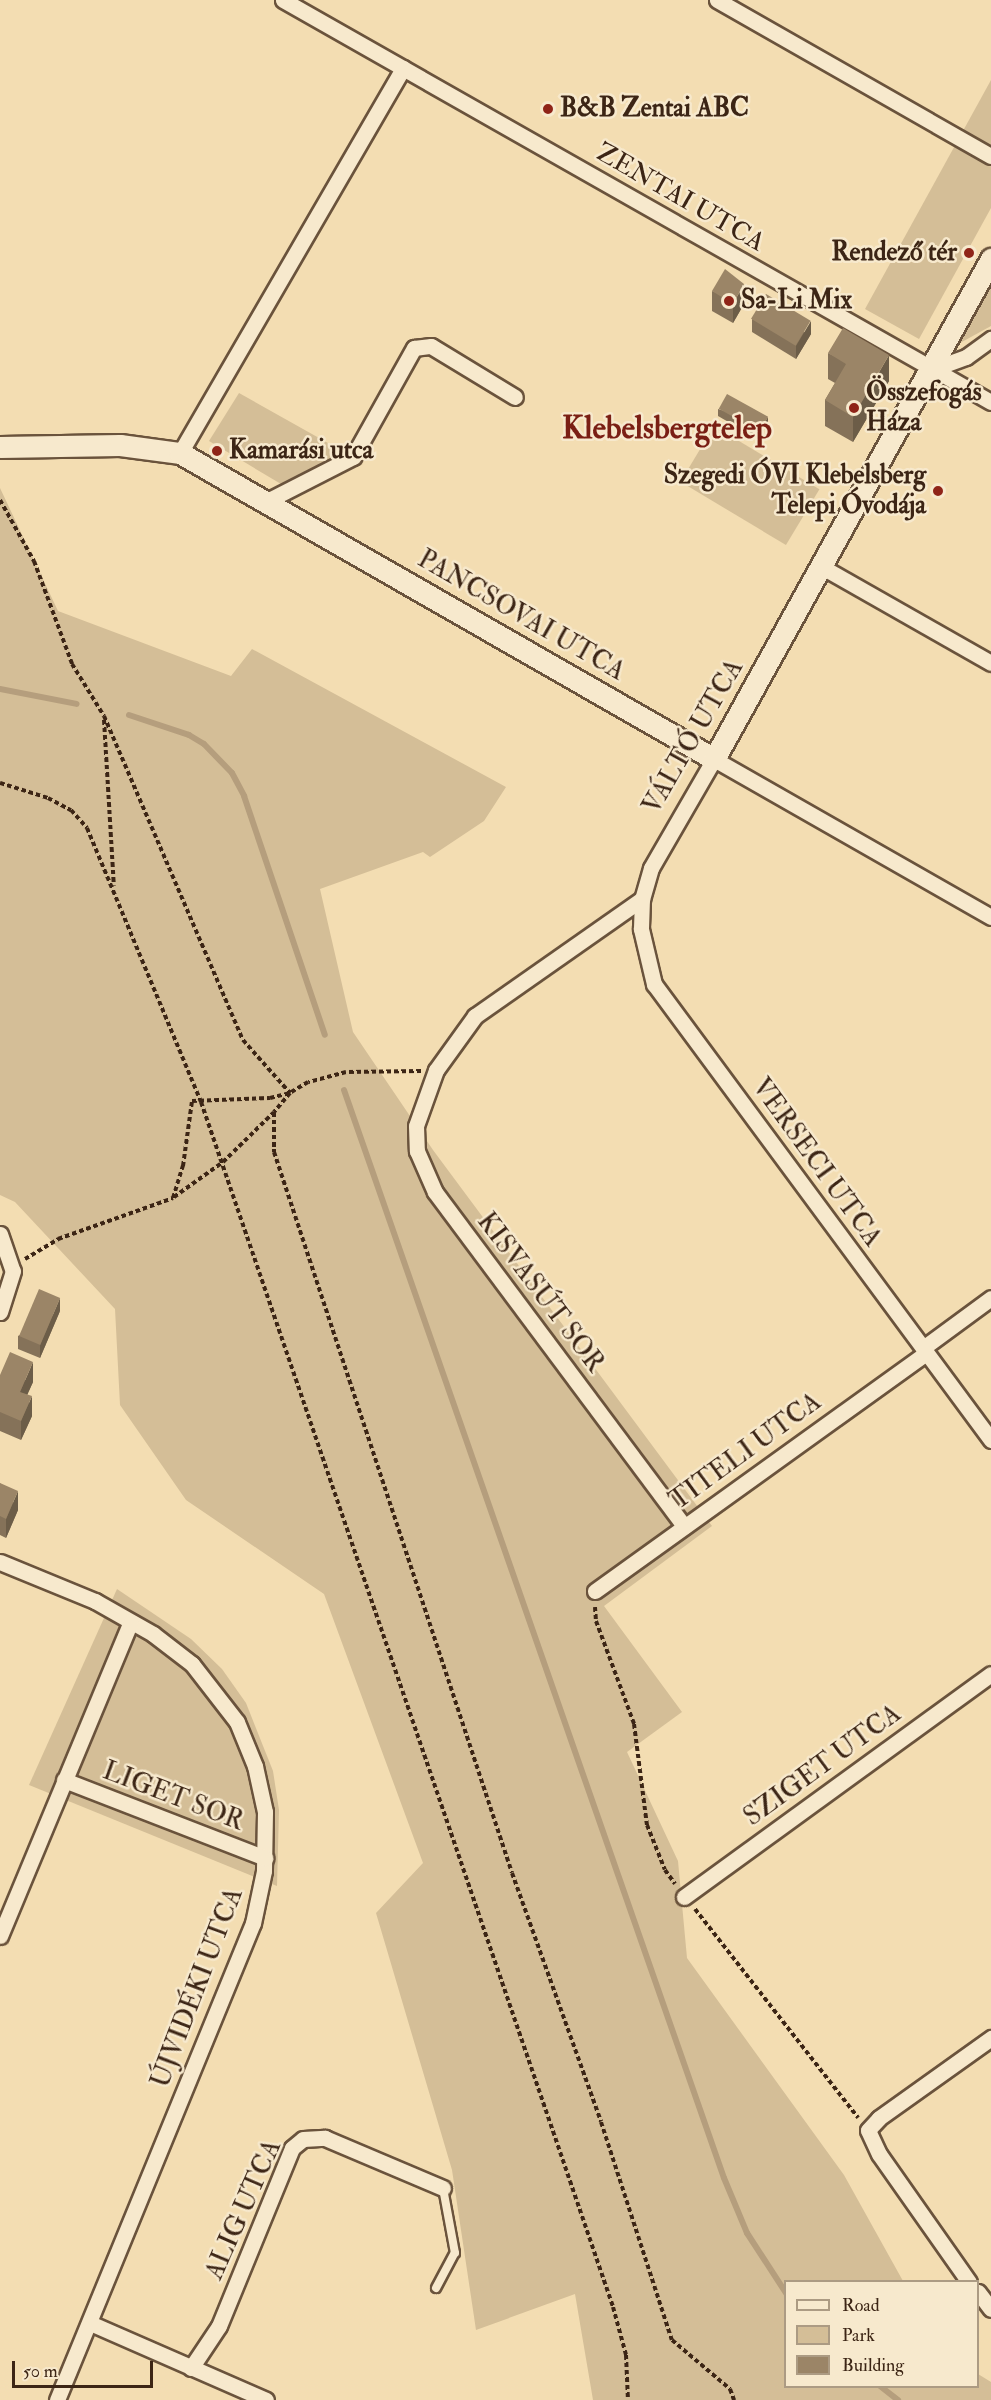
<!DOCTYPE html>
<html>
<head>
<meta charset="utf-8">
<style>
	body { margin:0 }
	#map { position:relative; width:991px; height:2400px; overflow:hidden; background:#f3ddb2; font-family:"IM FELL Double Pica",serif }
	div>[style] { position:absolute }
	.green>* { inset:0; background:#d4be97; transform-origin:0 0 }
	.stream>* { height:6px; margin:-3px; padding:0 3px; transform-origin:3px; border-radius:3px; background:#b59e7d }
	.path>* { height:4px; margin-top:-2px; transform-origin:0; background:repeating-linear-gradient(90deg,#3c2515 0 4.5px,transparent 0 7.5px) }
	.roads { filter:drop-shadow(2px 0 #6a533c) drop-shadow(-2px 0 #6a533c) drop-shadow(0 2px #6a533c) drop-shadow(0 -2px #6a533c) }
	.lane>* { height:8px; margin:-4px; padding:0 4px; transform-origin:4px; border-radius:4px; background:#f7e9cd }
	.street>* { height:15px; margin:-7.5px; padding:0 7.5px; transform-origin:7.5px; border-radius:7.5px; background:#f7e9cd }
	.secondary>* { height:21px; margin:-10.5px; padding:0 10.5px; transform-origin:10.5px; border-radius:10.5px; background:#f7e9cd }
	.wall>* { inset:0; background:#857259 }
	.shaded-wall>* { inset:0; background:#6c5d48 }
	.building>* { inset:0; background:#9b8567; transform-origin:0 0 }
	.dots>* { width:16px; height:16px; translate:-50% -50%; box-sizing:border-box; border:3px solid #f7e9cd; border-radius:50% }
	span { translate:-50% -50%; white-space:nowrap; text-align:center; line-height:1.15; -webkit-text-stroke:5px #f7e9cd; paint-order:stroke }
	.poi-label { font-size:26px; color:#3c2515; font-weight:700 }
	.left { translate:0 -50%; text-align:left }
	.right { translate:-100% -50%; text-align:right }
	.street-label { font-size:26px; color:#3c2515 }
	.district-label { font-size:32px; color:#7a1f14; font-weight:700 }
	.legend { position:absolute; left:784px; top:2280px; width:195px; height:108px; box-sizing:border-box; background:#f7e9cd; border:2px solid #ac9b83; margin:0; padding:8px 10px; list-style:none; font-size:18px; color:#3c2515 }
	.legend li { display:flex; align-items:center; gap:12px; height:30px }
	.legend b { width:30px; border:2px solid #ac9b83 }
	.scale { position:absolute; left:12px; top:2361px; width:141px; height:27px; box-sizing:border-box; border:3px solid #3c2515; border-top:0; padding-left:8px; font-size:18px; line-height:21px; white-space:nowrap; color:#3c2515; -webkit-text-stroke:4px #f7e9cd; paint-order:stroke }
</style>
</head>
<body>
<div id="map">
	<div class="green">
		<div style="clip-path:polygon(991px 80px,991px 208px,919px 339px,865px 309px)"></div>
		<div style="clip-path:polygon(991px 274px,991px 326px,960px 343px,958px 339px)"></div>
		<div style="clip-path:polygon(239px 393px,344px 452px,281px 484px,209px 441px)"></div>
		<div style="left:714px;top:426px;width:123px;height:65px;rotate:31deg"></div>
		<div style="clip-path:polygon(0 488px,58px 611px,231px 676px,252px 649px,506px 787px,484px 821px,430px 857px,423px 852px,320px 889px,353px 1032px,433px 1150px,712px 1526px,604px 1606px,682px 1712px,627px 1752px,678px 1861px,687px 1958px,844px 2175px,903px 2281px,786px 2282px,786px 2386px,978px 2386px,978px 2374px,991px 2382px,991px 2400px,593px 2400px,575px 2294px,476px 2330px,452px 2170px,376px 1913px,423px 1863px,324px 1594px,186px 1500px,120px 1405px,115px 1309px,15px 1202px,0 1195px)"></div>
		<div style="clip-path:polygon(117px 1589px,191px 1639px,222px 1669px,246px 1703px,273px 1771px,279px 1810px,277px 1886px,29px 1785px)"></div>
	</div>
	<div class="stream">
		<div style="left:0;top:689px;width:78px;rotate:11deg"></div>
		<div style="left:129px;top:715px;width:63px;rotate:18.4deg"></div>
		<div style="left:189px;top:735px;width:17px;rotate:31deg"></div>
		<div style="left:204px;top:744px;width:40px;rotate:46deg"></div>
		<div style="left:232px;top:773px;width:26px;rotate:62deg"></div>
		<div style="left:244px;top:796px;width:252px;rotate:71.3deg"></div>
		<div style="left:344px;top:1090px;width:1152px;rotate:70.75deg"></div>
		<div style="left:724px;top:2178px;width:60px;rotate:67.3deg"></div>
		<div style="left:747px;top:2233px;width:72px;rotate:57deg"></div>
		<div style="left:880px;top:2386px;width:23px;rotate:38deg"></div>
	</div>
	<div class="path">
		<div style="left:0;top:500px;width:70px;rotate:60.9deg"></div>
		<div style="left:34px;top:561px;width:110px;rotate:69.7deg"></div>
		<div style="left:72px;top:664px;width:61px;rotate:58.4deg"></div>
		<div style="left:104px;top:716px;width:353px;rotate:66.8deg"></div>
		<div style="left:243px;top:1040px;width:71px;rotate:48.4deg"></div>
		<div style="left:104px;top:720px;width:166px;rotate:86.6deg"></div>
		<div style="left:0;top:783px;width:50px;rotate:17.4deg"></div>
		<div style="left:48px;top:798px;width:26px;rotate:28deg"></div>
		<div style="left:71px;top:810px;width:24px;rotate:48deg"></div>
		<div style="left:87px;top:828px;width:297px;rotate:67.4deg"></div>
		<div style="left:201px;top:1102px;width:1273px;rotate:71.12deg"></div>
		<div style="left:613px;top:2307px;width:50px;rotate:74.8deg"></div>
		<div style="left:626px;top:2355px;width:45px;rotate:87.5deg"></div>
		<div style="left:421px;top:1071px;width:75px;rotate:179.2deg"></div>
		<div style="left:346px;top:1072px;width:39px;rotate:165deg"></div>
		<div style="left:308px;top:1082px;width:21px;rotate:149deg"></div>
		<div style="left:290px;top:1093px;width:25px;rotate:130deg"></div>
		<div style="left:274px;top:1112px;width:40px;rotate:90deg"></div>
		<div style="left:274px;top:1152px;width:759px;rotate:71.73deg"></div>
		<div style="left:512px;top:1873px;width:264px;rotate:70.3deg"></div>
		<div style="left:601px;top:2122px;width:229px;rotate:72deg"></div>
		<div style="left:672px;top:2340px;width:76px;rotate:40.2deg"></div>
		<div style="left:730px;top:2389px;width:12px;rotate:70deg"></div>
		<div style="left:174px;top:1197px;width:60px;rotate:-35.5deg"></div>
		<div style="left:223px;top:1162px;width:71px;rotate:-44.4deg"></div>
		<div style="left:25px;top:1259px;width:39px;rotate:-31deg"></div>
		<div style="left:58px;top:1239px;width:122px;rotate:-19.6deg"></div>
		<div style="left:173px;top:1198px;width:34px;rotate:-73deg"></div>
		<div style="left:183px;top:1166px;width:66px;rotate:-82.1deg"></div>
		<div style="left:192px;top:1101px;width:78px;rotate:-2.2deg"></div>
		<div style="left:270px;top:1098px;width:21px;rotate:-14deg"></div>
		<div style="left:595px;top:1607px;width:14px;rotate:86deg"></div>
		<div style="left:596px;top:1621px;width:110px;rotate:69.7deg"></div>
		<div style="left:634px;top:1724px;width:102px;rotate:82.7deg"></div>
		<div style="left:647px;top:1825px;width:48px;rotate:68.2deg"></div>
		<div style="left:665px;top:1870px;width:17px;rotate:54deg"></div>
		<div style="left:695px;top:1909px;width:265px;rotate:52deg"></div>
	</div>
	<div class="roads">
		<div class="lane">
			<div style="left:436px;top:2288px;width:40px;rotate:-62deg"></div>
			<div style="left:455px;top:2253px;width:66px;rotate:-100.5deg"></div>
		</div>
		<div class="street">
			<div style="left:283px;top:0;width:814px;rotate:29.59deg"></div>
			<div style="left:717px;top:0;width:315px;rotate:29.7deg"></div>
			<div style="left:933px;top:369px;width:35px;rotate:-20deg"></div>
			<div style="left:966px;top:357px;width:31px;rotate:-36deg"></div>
			<div style="left:180px;top:453px;width:445px;rotate:-59.9deg"></div>
			<div style="left:267px;top:501px;width:97px;rotate:-27.1deg"></div>
			<div style="left:353px;top:457px;width:125px;rotate:-60.8deg"></div>
			<div style="left:414px;top:348px;width:17px;rotate:-7deg"></div>
			<div style="left:431px;top:346px;width:98px;rotate:31.3deg"></div>
			<div style="left:822px;top:567px;width:194px;rotate:29.6deg"></div>
			<div style="left:642px;top:899px;width:204px;rotate:145deg"></div>
			<div style="left:475px;top:1016px;width:67px;rotate:125.8deg"></div>
			<div style="left:436px;top:1070px;width:59px;rotate:109.7deg"></div>
			<div style="left:416px;top:1126px;width:25px;rotate:88deg"></div>
			<div style="left:417px;top:1151px;width:45px;rotate:66.3deg"></div>
			<div style="left:435px;top:1192px;width:417px;rotate:53.3deg"></div>
			<div style="left:991px;top:917px;width:319px;rotate:-150.3deg"></div>
			<div style="left:714px;top:759px;width:126px;rotate:120deg"></div>
			<div style="left:651px;top:868px;width:32px;rotate:106deg"></div>
			<div style="left:642px;top:899px;width:30px;rotate:92deg"></div>
			<div style="left:641px;top:929px;width:57px;rotate:76.7deg"></div>
			<div style="left:654px;top:984px;width:567px;rotate:53.53deg"></div>
			<div style="left:0;top:1234px;width:39px;rotate:71deg"></div>
			<div style="left:13px;top:1271px;width:43px;rotate:107.6deg"></div>
			<div style="left:923px;top:1348px;width:84px;rotate:-36.3deg"></div>
			<div style="left:0;top:1562px;width:103px;rotate:22.3deg"></div>
			<div style="left:95px;top:1601px;width:67px;rotate:29.6deg"></div>
			<div style="left:153px;top:1634px;width:49px;rotate:37.6deg"></div>
			<div style="left:192px;top:1664px;width:73px;rotate:52.2deg"></div>
			<div style="left:237px;top:1722px;width:48px;rotate:67.8deg"></div>
			<div style="left:255px;top:1766px;width:47px;rotate:77.7deg"></div>
			<div style="left:265px;top:1812px;width:59px;rotate:91deg"></div>
			<div style="left:264px;top:1871px;width:53px;rotate:101.9deg"></div>
			<div style="left:253px;top:1923px;width:516px;rotate:112.34deg"></div>
			<div style="left:595px;top:1591px;width:408px;rotate:-35.7deg"></div>
			<div style="left:64px;top:1780px;width:216px;rotate:21.2deg"></div>
			<div style="left:684px;top:1897px;width:379px;rotate:-36deg"></div>
			<div style="left:0;top:1936px;width:340px;rotate:-67.4deg"></div>
			<div style="left:969px;top:2282px;width:156px;rotate:-125.1deg"></div>
			<div style="left:879px;top:2154px;width:26px;rotate:-115deg"></div>
			<div style="left:868px;top:2130px;width:16px;rotate:-47deg"></div>
			<div style="left:879px;top:2118px;width:138px;rotate:-35.5deg"></div>
			<div style="left:978px;top:2292px;width:21px;rotate:53deg"></div>
			<div style="left:90px;top:2323px;width:192px;rotate:23.6deg"></div>
			<div style="left:191px;top:2368px;width:50px;rotate:-56.3deg"></div>
			<div style="left:219px;top:2326px;width:192px;rotate:-67.7deg"></div>
			<div style="left:292px;top:2148px;width:14px;rotate:-39deg"></div>
			<div style="left:303px;top:2139px;width:22px;rotate:-3deg"></div>
			<div style="left:325px;top:2138px;width:128px;rotate:23deg"></div>
		</div>
		<div class="secondary">
			<div style="left:0;top:447px;width:120px;rotate:-1deg"></div>
			<div style="left:120px;top:445px;width:61px;rotate:7.6deg"></div>
			<div style="left:180px;top:453px;width:615px;rotate:29.81deg"></div>
			<div style="left:714px;top:759px;width:572px;rotate:-61.01deg"></div>
		</div>
	</div>
	<div class="wall">
		<div style="clip-path:polygon(712px 291px,744px 304px,733px 323px,712px 311px)"></div>
		<div style="clip-path:polygon(752px 319px,811px 334px,796px 359px,752px 332px)"></div>
		<div style="clip-path:polygon(828px 353px,889px 381px,853px 442px,825px 426px,825px 400px,835px 383px,828px 379px)"></div>
		<div style="clip-path:polygon(718px 409px,768px 424px,758px 439px,718px 416px)"></div>
		<div style="clip-path:polygon(60px 1311px,40px 1358px,18px 1349px,18px 1336px)"></div>
		<div style="clip-path:polygon(0 1375px,33px 1382px,27px 1395px,32px 1416px,21px 1440px,0 1431px)"></div>
		<div style="clip-path:polygon(0 1483px,18px 1510px,6px 1538px,0 1535px)"></div>
	</div>
	<div class="shaded-wall">
		<div style="clip-path:polygon(744px 284px,744px 304px,733px 323px,733px 304px)"></div>
		<div style="clip-path:polygon(811px 321px,811px 334px,796px 359px,796px 346px)"></div>
		<div style="clip-path:polygon(889px 355px,889px 381px,853px 442px,853px 417px)"></div>
		<div style="clip-path:polygon(768px 417px,768px 424px,758px 439px,758px 433px)"></div>
		<div style="clip-path:polygon(60px 1298px,60px 1311px,40px 1358px,40px 1345px)"></div>
		<div style="clip-path:polygon(33px 1362px,33px 1382px,20px 1411px,20px 1392px)"></div>
		<div style="clip-path:polygon(32px 1396px,32px 1416px,21px 1440px,21px 1421px)"></div>
		<div style="clip-path:polygon(18px 1491px,18px 1510px,6px 1538px,6px 1519px)"></div>
	</div>
	<div class="building">
		<div style="clip-path:polygon(725px 269px,744px 284px,733px 304px,712px 291px)"></div>
		<div style="left:766px;top:294px;width:52px;height:29px;rotate:31deg"></div>
		<div style="clip-path:polygon(843px 328px,889px 355px,853px 417px,825px 400px,846px 364px,828px 353px)"></div>
		<div style="left:727px;top:394px;width:47px;height:17px;rotate:29deg"></div>
		<div style="left:39px;top:1289px;width:23px;height:51px;rotate:23deg"></div>
		<div style="clip-path:polygon(10px 1352px,33px 1362px,20px 1392px,32px 1396px,21px 1421px,0 1412px,0 1375px)"></div>
		<div style="clip-path:polygon(0 1483px,18px 1491px,6px 1519px,0 1516px)"></div>
	</div>
	<div class="dots">
		<div style="left:548px;top:109px;background:#8f2418"></div>
		<div style="left:969px;top:253px;background:#8f2418"></div>
		<div style="left:729px;top:301px;background:#8f2418"></div>
		<div style="left:854px;top:408px;background:#8f2418"></div>
		<div style="left:217px;top:451px;background:#8f2418"></div>
		<div style="left:938px;top:491px;background:#8f2418"></div>
	</div>
	<div class="poi-label">
		<span class="left" style="left:560px;top:109px">B&amp;B Zentai ABC</span>
		<span class="right" style="left:957px;top:253px">Rendező tér</span>
		<span class="left" style="left:741px;top:301px">Sa-Li Mix</span>
		<span class="left" style="left:866px;top:408px">Összefogás<br>Háza</span>
		<span class="left" style="left:229px;top:451px">Kamarási utca</span>
		<span class="right" style="left:926px;top:491px">Szegedi ÓVI Klebelsberg<br>Telepi Óvodája</span>
	</div>
	<div class="street-label">
		<span style="left:680px;top:198px;rotate:30deg">ZENTAI UTCA</span>
		<span style="left:521px;top:616px;rotate:30deg">PANCSOVAI UTCA</span>
		<span style="left:694px;top:737px;rotate:-60deg">VÁLTÓ UTCA</span>
		<span style="left:816px;top:1163px;rotate:54deg">VERSECI UTCA</span>
		<span style="left:540px;top:1293px;rotate:53deg">KISVASÚT SOR</span>
		<span style="left:746px;top:1452px;rotate:-36deg">TITELI UTCA</span>
		<span style="left:823px;top:1766px;rotate:-36deg">SZIGET UTCA</span>
		<span style="left:173px;top:1797px;rotate:21deg">LIGET SOR</span>
		<span style="left:198px;top:1988px;rotate:-69deg">ÚJVIDÉKI UTCA</span>
		<span style="left:244px;top:2210px;rotate:-66deg">ALIG UTCA</span>
	</div>
	<div class="district-label">
		<span style="left:667px;top:428px">Klebelsbergtelep</span>
	</div>
	<ul class="legend">
	<li><b style="height:8px;background:#f7e9cd"></b>Road</li>
	<li><b style="height:16px;background:#d4be97"></b>Park</li>
	<li><b style="height:16px;background:#9b8567"></b>Building</li>
	</ul>
	<div class="scale">50 m</div>
</div>
</body>
</html>
